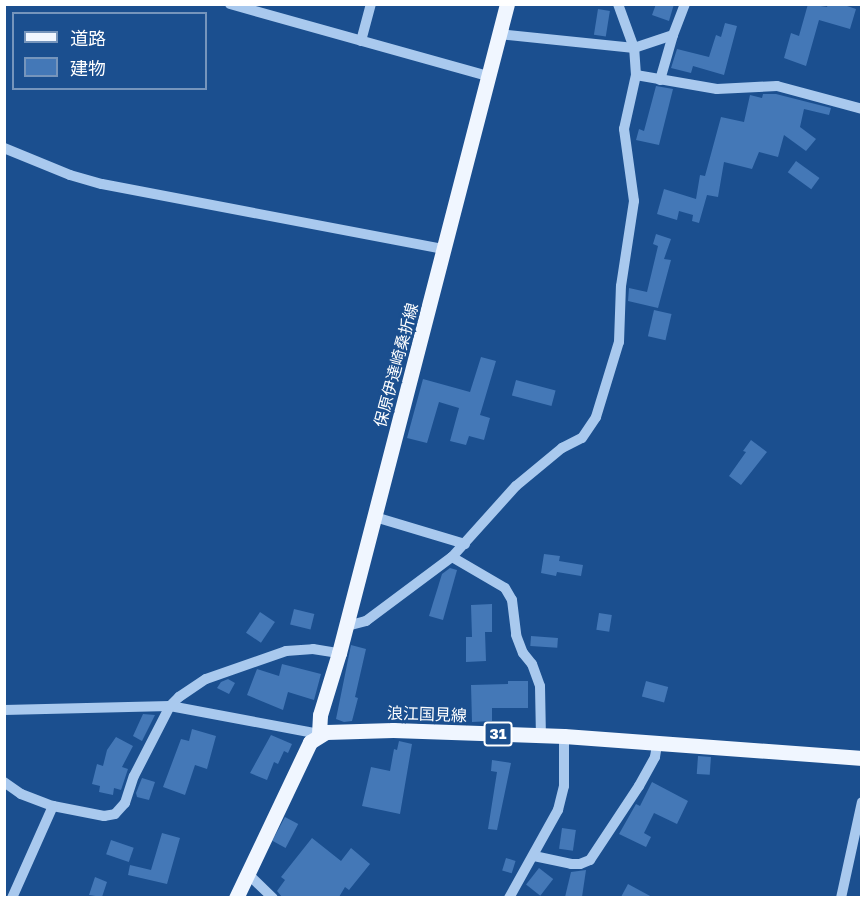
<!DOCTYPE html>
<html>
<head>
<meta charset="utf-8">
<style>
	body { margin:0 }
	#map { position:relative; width:866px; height:902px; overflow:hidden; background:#1b4f8f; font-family:"Golos Text","Noto Sans JP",sans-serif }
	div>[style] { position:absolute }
	.building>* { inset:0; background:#4478b7; transform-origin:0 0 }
	.minor>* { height:10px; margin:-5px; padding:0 5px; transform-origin:5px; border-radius:5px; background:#a9c9ee }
	.major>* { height:15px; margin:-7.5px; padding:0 7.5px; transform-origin:7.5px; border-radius:7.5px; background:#f0f6ff }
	span { translate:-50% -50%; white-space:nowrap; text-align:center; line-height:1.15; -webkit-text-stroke:5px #1b4f8f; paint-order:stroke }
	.shield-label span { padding:2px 4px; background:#1b4f8f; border:2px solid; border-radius:4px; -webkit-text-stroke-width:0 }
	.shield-label { font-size:15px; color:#fff; font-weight:700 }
	.street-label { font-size:16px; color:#fff }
	.frame { position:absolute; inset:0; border:6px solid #fff; pointer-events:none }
	.legend { position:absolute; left:12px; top:12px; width:195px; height:78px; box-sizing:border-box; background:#1b4f8f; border:2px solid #7695bc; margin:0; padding:8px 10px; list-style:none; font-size:18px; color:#fff }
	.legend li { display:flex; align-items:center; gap:12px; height:30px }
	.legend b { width:30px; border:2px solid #7695bc }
</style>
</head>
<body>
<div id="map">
	<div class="building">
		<div style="clip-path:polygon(656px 4px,674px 4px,669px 21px,652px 15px)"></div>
		<div style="clip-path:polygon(808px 4px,827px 7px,828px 4px,841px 4px,856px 9px,850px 29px,819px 20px,806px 66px,784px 58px,791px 33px,799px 36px)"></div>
		<div style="left:598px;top:9px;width:12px;height:26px;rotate:9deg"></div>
		<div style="clip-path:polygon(725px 23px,737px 26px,724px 75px,693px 66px,691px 73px,671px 68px,677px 49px,709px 57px,716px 35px,721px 37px)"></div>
		<div style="clip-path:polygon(656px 86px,673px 89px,659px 145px,636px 140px,639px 129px,644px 131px)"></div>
		<div style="clip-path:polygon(763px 94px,776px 94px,831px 108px,829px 115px,804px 109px,800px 127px,816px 139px,806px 151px,784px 135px,778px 157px,759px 152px,752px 169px,724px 162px,718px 197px,707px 195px,699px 223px,692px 221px,693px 215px,679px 211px,677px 220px,657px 214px,664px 189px,696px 199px,700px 175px,705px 176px,721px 117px,744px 122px,750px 95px,762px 98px)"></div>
		<div style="left:796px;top:161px;width:29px;height:14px;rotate:36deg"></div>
		<div style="clip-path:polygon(656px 234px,671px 239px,664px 259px,671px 260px,658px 308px,628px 301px,629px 288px,647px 292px,658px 246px,653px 244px)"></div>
		<div style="left:654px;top:310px;width:18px;height:27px;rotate:13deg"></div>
		<div style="clip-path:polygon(481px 357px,496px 361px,480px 415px,490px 418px,484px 440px,469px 436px,466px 445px,450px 441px,459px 408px,439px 402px,427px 443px,407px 438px,423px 379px,470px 392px)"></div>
		<div style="left:516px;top:380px;width:41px;height:16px;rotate:15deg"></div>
		<div style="clip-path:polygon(751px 440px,767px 452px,741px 485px,729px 476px,746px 452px,743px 451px)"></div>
		<div style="clip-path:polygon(544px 554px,560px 556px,559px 561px,583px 565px,581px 576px,557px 572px,556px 576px,541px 573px)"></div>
		<div style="clip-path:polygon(450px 568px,457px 570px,443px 620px,429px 616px,442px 574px)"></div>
		<div style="clip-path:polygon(492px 604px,492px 632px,485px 632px,486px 661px,466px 662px,466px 637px,472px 637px,471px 605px)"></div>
		<div style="left:294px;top:609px;width:21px;height:16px;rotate:14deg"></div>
		<div style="left:260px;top:612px;width:18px;height:25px;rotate:34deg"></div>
		<div style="left:599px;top:613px;width:13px;height:17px;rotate:9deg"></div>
		<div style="left:531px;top:636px;width:27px;height:10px;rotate:4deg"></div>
		<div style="clip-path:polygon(351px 645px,366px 649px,355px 697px,358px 698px,352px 721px,344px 722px,336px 719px)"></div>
		<div style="clip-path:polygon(282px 664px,321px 674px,314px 700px,288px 692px,283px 710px,247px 695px,257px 669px,279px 676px)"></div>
		<div style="clip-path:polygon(228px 679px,235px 683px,229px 694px,217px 688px,221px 682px)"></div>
		<div style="clip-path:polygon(508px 681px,528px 681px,528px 708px,492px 708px,492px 721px,472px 722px,471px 685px,508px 684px)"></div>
		<div style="left:646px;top:681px;width:23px;height:16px;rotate:15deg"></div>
		<div style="clip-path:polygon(143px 714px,155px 715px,142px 741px,133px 736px)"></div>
		<div style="clip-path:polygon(192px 729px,216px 736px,207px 769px,195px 765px,185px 795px,163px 787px,181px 739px,189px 741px)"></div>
		<div style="clip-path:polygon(271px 735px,292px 744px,288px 753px,284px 751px,278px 764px,274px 762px,267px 780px,250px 773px)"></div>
		<div style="clip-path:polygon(116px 737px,133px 746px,122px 767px,128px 769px,121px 790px,114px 788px,113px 795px,99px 792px,100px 786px,92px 784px,97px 764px,103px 766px,107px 750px)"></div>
		<div style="clip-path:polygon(399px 741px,412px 744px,400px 814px,362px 806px,371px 767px,390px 771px,394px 749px,397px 750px)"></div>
		<div style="left:698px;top:756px;width:13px;height:18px;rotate:4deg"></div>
		<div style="clip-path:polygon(492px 760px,511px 763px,497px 830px,488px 829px,497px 772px,491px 771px)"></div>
		<div style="clip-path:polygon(142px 778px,155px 782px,149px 800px,137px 797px,136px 793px)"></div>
		<div style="clip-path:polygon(652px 782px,688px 801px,677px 824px,654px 813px,644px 833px,651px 837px,646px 847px,619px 834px,636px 804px,640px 806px)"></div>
		<div style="left:285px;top:817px;width:15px;height:27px;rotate:28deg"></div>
		<div style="left:562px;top:828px;width:14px;height:21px;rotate:8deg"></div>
		<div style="clip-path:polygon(162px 833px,180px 838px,167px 884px,128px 875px,130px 865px,151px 870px)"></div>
		<div style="clip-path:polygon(312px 838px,341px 861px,351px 848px,370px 864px,349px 890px,345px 887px,339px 897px,282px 897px,277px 891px,285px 880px,281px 877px)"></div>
		<div style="left:111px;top:840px;width:24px;height:15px;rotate:19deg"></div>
		<div style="left:506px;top:858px;width:10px;height:13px;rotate:17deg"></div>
		<div style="left:539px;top:868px;width:18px;height:21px;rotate:38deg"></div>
		<div style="clip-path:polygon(586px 870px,582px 897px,565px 897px,571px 872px)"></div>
		<div style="clip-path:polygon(95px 877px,107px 882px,102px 897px,89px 895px)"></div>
		<div style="clip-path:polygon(628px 884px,652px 897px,621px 897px)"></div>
	</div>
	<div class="minor">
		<div style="left:230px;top:4px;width:268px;rotate:15.6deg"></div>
		<div style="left:499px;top:34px;width:136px;rotate:5.9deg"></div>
		<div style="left:634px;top:48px;width:41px;rotate:-18.4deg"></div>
		<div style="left:673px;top:35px;width:33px;rotate:-69deg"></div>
		<div style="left:361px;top:41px;width:38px;rotate:-75deg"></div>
		<div style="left:636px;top:75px;width:82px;rotate:9.8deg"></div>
		<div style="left:717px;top:89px;width:60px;rotate:-2.9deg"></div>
		<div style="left:777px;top:86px;width:88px;rotate:15.1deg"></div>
		<div style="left:660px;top:80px;width:47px;rotate:-73.9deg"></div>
		<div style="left:4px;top:148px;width:71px;rotate:22.2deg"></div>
		<div style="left:70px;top:175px;width:33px;rotate:16deg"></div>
		<div style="left:102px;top:184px;width:348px;rotate:10.8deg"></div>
		<div style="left:375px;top:517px;width:94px;rotate:16.7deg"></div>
		<div style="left:452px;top:557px;width:61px;rotate:30.3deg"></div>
		<div style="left:505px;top:588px;width:14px;rotate:60deg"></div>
		<div style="left:512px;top:600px;width:35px;rotate:83deg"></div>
		<div style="left:516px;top:635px;width:19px;rotate:69deg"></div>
		<div style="left:523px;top:653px;width:14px;rotate:51deg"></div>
		<div style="left:532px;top:664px;width:23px;rotate:70deg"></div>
		<div style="left:540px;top:686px;width:50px;rotate:88.9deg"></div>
		<div style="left:347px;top:626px;width:20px;rotate:-15deg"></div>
		<div style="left:366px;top:621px;width:107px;rotate:-36.7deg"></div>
		<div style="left:452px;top:557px;width:96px;rotate:-48deg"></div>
		<div style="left:516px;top:486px;width:60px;rotate:-39.6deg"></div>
		<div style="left:562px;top:448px;width:22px;rotate:-27deg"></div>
		<div style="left:582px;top:438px;width:25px;rotate:-56deg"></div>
		<div style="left:596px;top:417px;width:78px;rotate:-73deg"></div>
		<div style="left:619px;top:342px;width:56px;rotate:-88deg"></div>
		<div style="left:621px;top:286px;width:86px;rotate:-81.3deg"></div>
		<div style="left:634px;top:201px;width:73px;rotate:-97.9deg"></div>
		<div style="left:624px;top:129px;width:55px;rotate:-77.5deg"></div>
		<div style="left:636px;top:75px;width:27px;rotate:-94deg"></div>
		<div style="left:634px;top:48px;width:47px;rotate:-110deg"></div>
		<div style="left:4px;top:710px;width:166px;rotate:-1.4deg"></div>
		<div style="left:170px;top:706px;width:152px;rotate:10.6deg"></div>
		<div style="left:4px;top:782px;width:21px;rotate:35deg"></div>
		<div style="left:21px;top:794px;width:34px;rotate:21deg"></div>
		<div style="left:53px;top:806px;width:52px;rotate:11.1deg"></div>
		<div style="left:104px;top:816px;width:11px;rotate:-10deg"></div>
		<div style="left:115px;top:814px;width:15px;rotate:-48deg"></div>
		<div style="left:125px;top:803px;width:28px;rotate:-72deg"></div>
		<div style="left:134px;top:776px;width:79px;rotate:-62.8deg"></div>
		<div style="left:170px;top:706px;width:13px;rotate:-45deg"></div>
		<div style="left:179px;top:697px;width:32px;rotate:-34deg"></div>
		<div style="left:206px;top:679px;width:85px;rotate:-19.3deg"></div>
		<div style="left:286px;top:651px;width:27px;rotate:-4deg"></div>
		<div style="left:313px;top:649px;width:26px;rotate:9deg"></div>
		<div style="left:534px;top:856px;width:38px;rotate:12deg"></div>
		<div style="left:571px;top:864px;width:9px"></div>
		<div style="left:580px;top:864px;width:11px;rotate:-22deg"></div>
		<div style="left:590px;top:860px;width:89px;rotate:-56.5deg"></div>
		<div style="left:639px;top:786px;width:33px;rotate:-61deg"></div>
		<div style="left:655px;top:757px;width:13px;rotate:-81deg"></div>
		<div style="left:247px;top:873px;width:36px;rotate:44deg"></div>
		<div style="left:12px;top:898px;width:101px;rotate:-66deg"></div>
		<div style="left:509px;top:898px;width:101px;rotate:-60.9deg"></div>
		<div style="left:558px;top:810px;width:25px;rotate:-76deg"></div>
		<div style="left:564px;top:786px;width:50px;rotate:-90deg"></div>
		<div style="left:841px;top:898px;width:98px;rotate:-77.7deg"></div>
	</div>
	<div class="major">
		<div style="left:319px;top:734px;width:19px;rotate:-87deg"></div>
		<div style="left:320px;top:715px;width:65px;rotate:-73deg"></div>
		<div style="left:339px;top:653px;width:670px;rotate:-75.49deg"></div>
		<div style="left:236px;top:898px;width:173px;rotate:-64.6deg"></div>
		<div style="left:310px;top:742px;width:19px;rotate:-32deg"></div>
		<div style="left:326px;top:732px;width:67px;rotate:-1.7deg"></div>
		<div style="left:393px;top:730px;width:171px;rotate:2deg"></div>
		<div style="left:564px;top:736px;width:299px;rotate:4.2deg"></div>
	</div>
	<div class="shield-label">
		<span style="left:498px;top:734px">31</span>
	</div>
	<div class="street-label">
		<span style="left:396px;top:365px;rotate:-75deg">保原伊達崎桑折線</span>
		<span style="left:427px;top:714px;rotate:2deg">浪江国見線</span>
	</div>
	<div class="frame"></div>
	<ul class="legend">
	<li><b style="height:8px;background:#f0f6ff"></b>道路</li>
	<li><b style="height:16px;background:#4478b7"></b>建物</li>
	</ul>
</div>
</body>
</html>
